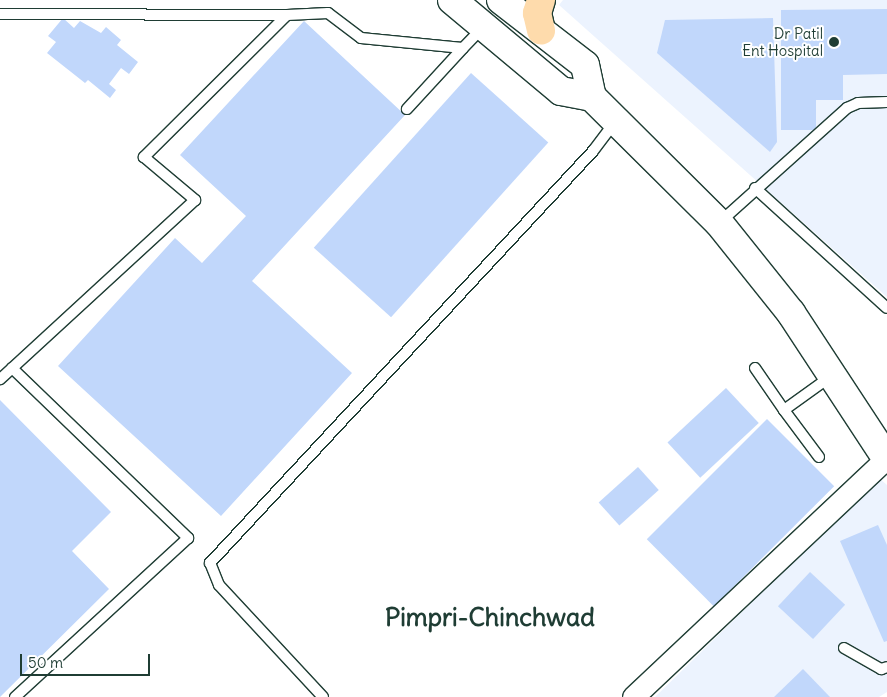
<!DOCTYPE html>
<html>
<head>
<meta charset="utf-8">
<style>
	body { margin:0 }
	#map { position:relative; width:887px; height:697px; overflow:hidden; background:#fff; font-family:Delius,sans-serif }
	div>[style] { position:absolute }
	.built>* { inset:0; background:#ecf3fe }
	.building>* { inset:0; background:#c1d7fb; transform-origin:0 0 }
	.roads { filter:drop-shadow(1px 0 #1f3d34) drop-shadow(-1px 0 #1f3d34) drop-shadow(0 1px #1f3d34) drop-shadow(0 -1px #1f3d34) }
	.service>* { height:10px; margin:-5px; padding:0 5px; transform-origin:5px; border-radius:5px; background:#fff }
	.minor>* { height:21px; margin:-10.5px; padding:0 10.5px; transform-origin:10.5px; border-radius:10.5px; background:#fff }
	.secondary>* { height:28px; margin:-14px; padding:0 14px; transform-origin:14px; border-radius:14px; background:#fff }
	.primary>* { height:28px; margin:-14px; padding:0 14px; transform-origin:14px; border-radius:14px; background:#fedbac }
	.dots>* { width:14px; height:14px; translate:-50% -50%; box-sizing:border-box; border:2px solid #fff; border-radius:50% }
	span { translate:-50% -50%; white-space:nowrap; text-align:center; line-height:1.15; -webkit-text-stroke:4px #fff; paint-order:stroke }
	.poi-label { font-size:15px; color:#1f3d34 }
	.right { translate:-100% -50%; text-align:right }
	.town-label { font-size:25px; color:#1f3d34; font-weight:700 }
	.scale { position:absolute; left:20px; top:654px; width:130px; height:22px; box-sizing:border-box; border:2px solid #1f3d34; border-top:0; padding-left:6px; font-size:15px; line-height:18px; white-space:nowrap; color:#1f3d34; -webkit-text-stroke:4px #fff; paint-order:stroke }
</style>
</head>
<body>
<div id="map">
	<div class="built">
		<div style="clip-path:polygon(563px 0,887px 0,887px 297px,559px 5px)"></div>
		<div style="clip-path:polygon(879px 478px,887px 485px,887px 692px,879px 697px,655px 697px)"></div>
	</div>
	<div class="building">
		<div style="clip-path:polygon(887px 9px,887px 74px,843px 75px,843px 100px,816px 100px,816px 130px,781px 130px,781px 10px)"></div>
		<div style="clip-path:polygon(63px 18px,74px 28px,80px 21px,101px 33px,106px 27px,121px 40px,117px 45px,138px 62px,129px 74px,121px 68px,109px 84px,116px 90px,110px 98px,88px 80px,85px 83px,47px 53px,56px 42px,48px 36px)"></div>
		<div style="clip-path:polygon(773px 18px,777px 142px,770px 152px,657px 53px,665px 20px)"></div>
		<div style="clip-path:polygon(304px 21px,405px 115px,252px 281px,352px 373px,221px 516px,58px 366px,175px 238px,202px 263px,246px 216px,180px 155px)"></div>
		<div style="left:471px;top:73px;width:104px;height:235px;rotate:42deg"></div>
		<div style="left:726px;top:388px;width:48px;height:80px;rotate:47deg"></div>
		<div style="clip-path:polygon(0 400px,111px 512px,72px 551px,109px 589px,0 697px)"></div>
		<div style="left:767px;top:419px;width:95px;height:170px;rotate:45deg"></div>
		<div style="left:638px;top:467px;width:31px;height:53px;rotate:48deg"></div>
		<div style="clip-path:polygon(878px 525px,887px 545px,887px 641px,884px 642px,840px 541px)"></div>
		<div style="left:810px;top:572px;width:48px;height:47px;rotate:43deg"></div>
		<div style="clip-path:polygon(803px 669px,830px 697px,774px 697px)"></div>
	</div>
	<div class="roads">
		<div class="service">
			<div style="left:0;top:14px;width:287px;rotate:0.2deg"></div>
			<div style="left:287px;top:15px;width:202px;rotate:135.2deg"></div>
			<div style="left:144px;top:157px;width:67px;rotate:40.1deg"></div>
			<div style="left:195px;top:200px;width:265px;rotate:137.4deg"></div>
			<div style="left:287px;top:15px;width:41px;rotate:-2.8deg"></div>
			<div style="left:328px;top:13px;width:41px;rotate:37.1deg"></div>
			<div style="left:361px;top:38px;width:102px;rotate:5.6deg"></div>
			<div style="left:463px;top:48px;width:83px;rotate:132.6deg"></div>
			<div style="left:463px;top:48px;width:29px;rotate:-46deg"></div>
			<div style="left:755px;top:188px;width:178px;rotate:42.3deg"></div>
			<div style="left:720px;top:222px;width:171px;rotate:-41.9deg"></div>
			<div style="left:847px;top:108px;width:12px;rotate:-24deg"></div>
			<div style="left:858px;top:103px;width:29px;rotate:-2deg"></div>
			<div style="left:12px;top:368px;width:245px;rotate:44deg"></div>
			<div style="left:188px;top:538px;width:235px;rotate:137.4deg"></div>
			<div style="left:755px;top:368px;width:51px;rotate:55.4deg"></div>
			<div style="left:819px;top:457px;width:59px;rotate:-126.7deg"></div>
			<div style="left:784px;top:410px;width:57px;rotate:-35.7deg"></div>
			<div style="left:844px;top:648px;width:43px;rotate:29.6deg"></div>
			<div style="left:881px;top:669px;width:6px;rotate:-18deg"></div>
			<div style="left:323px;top:697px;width:153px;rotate:-132.9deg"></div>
			<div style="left:219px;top:585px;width:24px;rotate:-112deg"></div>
			<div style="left:210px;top:563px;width:563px;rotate:-47.09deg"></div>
			<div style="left:593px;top:151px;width:38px;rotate:-53deg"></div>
		</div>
		<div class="minor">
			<div style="left:633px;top:697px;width:349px;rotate:-43.3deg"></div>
		</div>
		<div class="secondary">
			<div style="left:452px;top:0;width:142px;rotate:39.9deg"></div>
			<div style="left:561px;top:91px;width:32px;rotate:11deg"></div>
			<div style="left:592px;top:97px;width:179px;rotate:44.8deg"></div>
			<div style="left:719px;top:223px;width:115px;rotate:51.3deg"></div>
			<div style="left:791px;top:313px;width:175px;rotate:56.7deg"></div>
			<div style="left:501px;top:0;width:106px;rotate:37.7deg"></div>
			<div style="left:585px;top:65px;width:33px;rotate:78deg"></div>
		</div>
		<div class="primary">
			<div style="left:541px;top:0;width:14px;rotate:107deg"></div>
			<div style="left:537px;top:13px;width:18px;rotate:77deg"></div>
		</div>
	</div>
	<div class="dots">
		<div style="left:834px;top:42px;background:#1f3d34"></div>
	</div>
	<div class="poi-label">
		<span class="right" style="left:823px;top:42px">Dr Patil<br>Ent Hospital</span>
	</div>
	<div class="town-label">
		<span style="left:490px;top:617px">Pimpri-Chinchwad</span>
	</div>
	<div class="scale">50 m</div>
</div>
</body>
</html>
